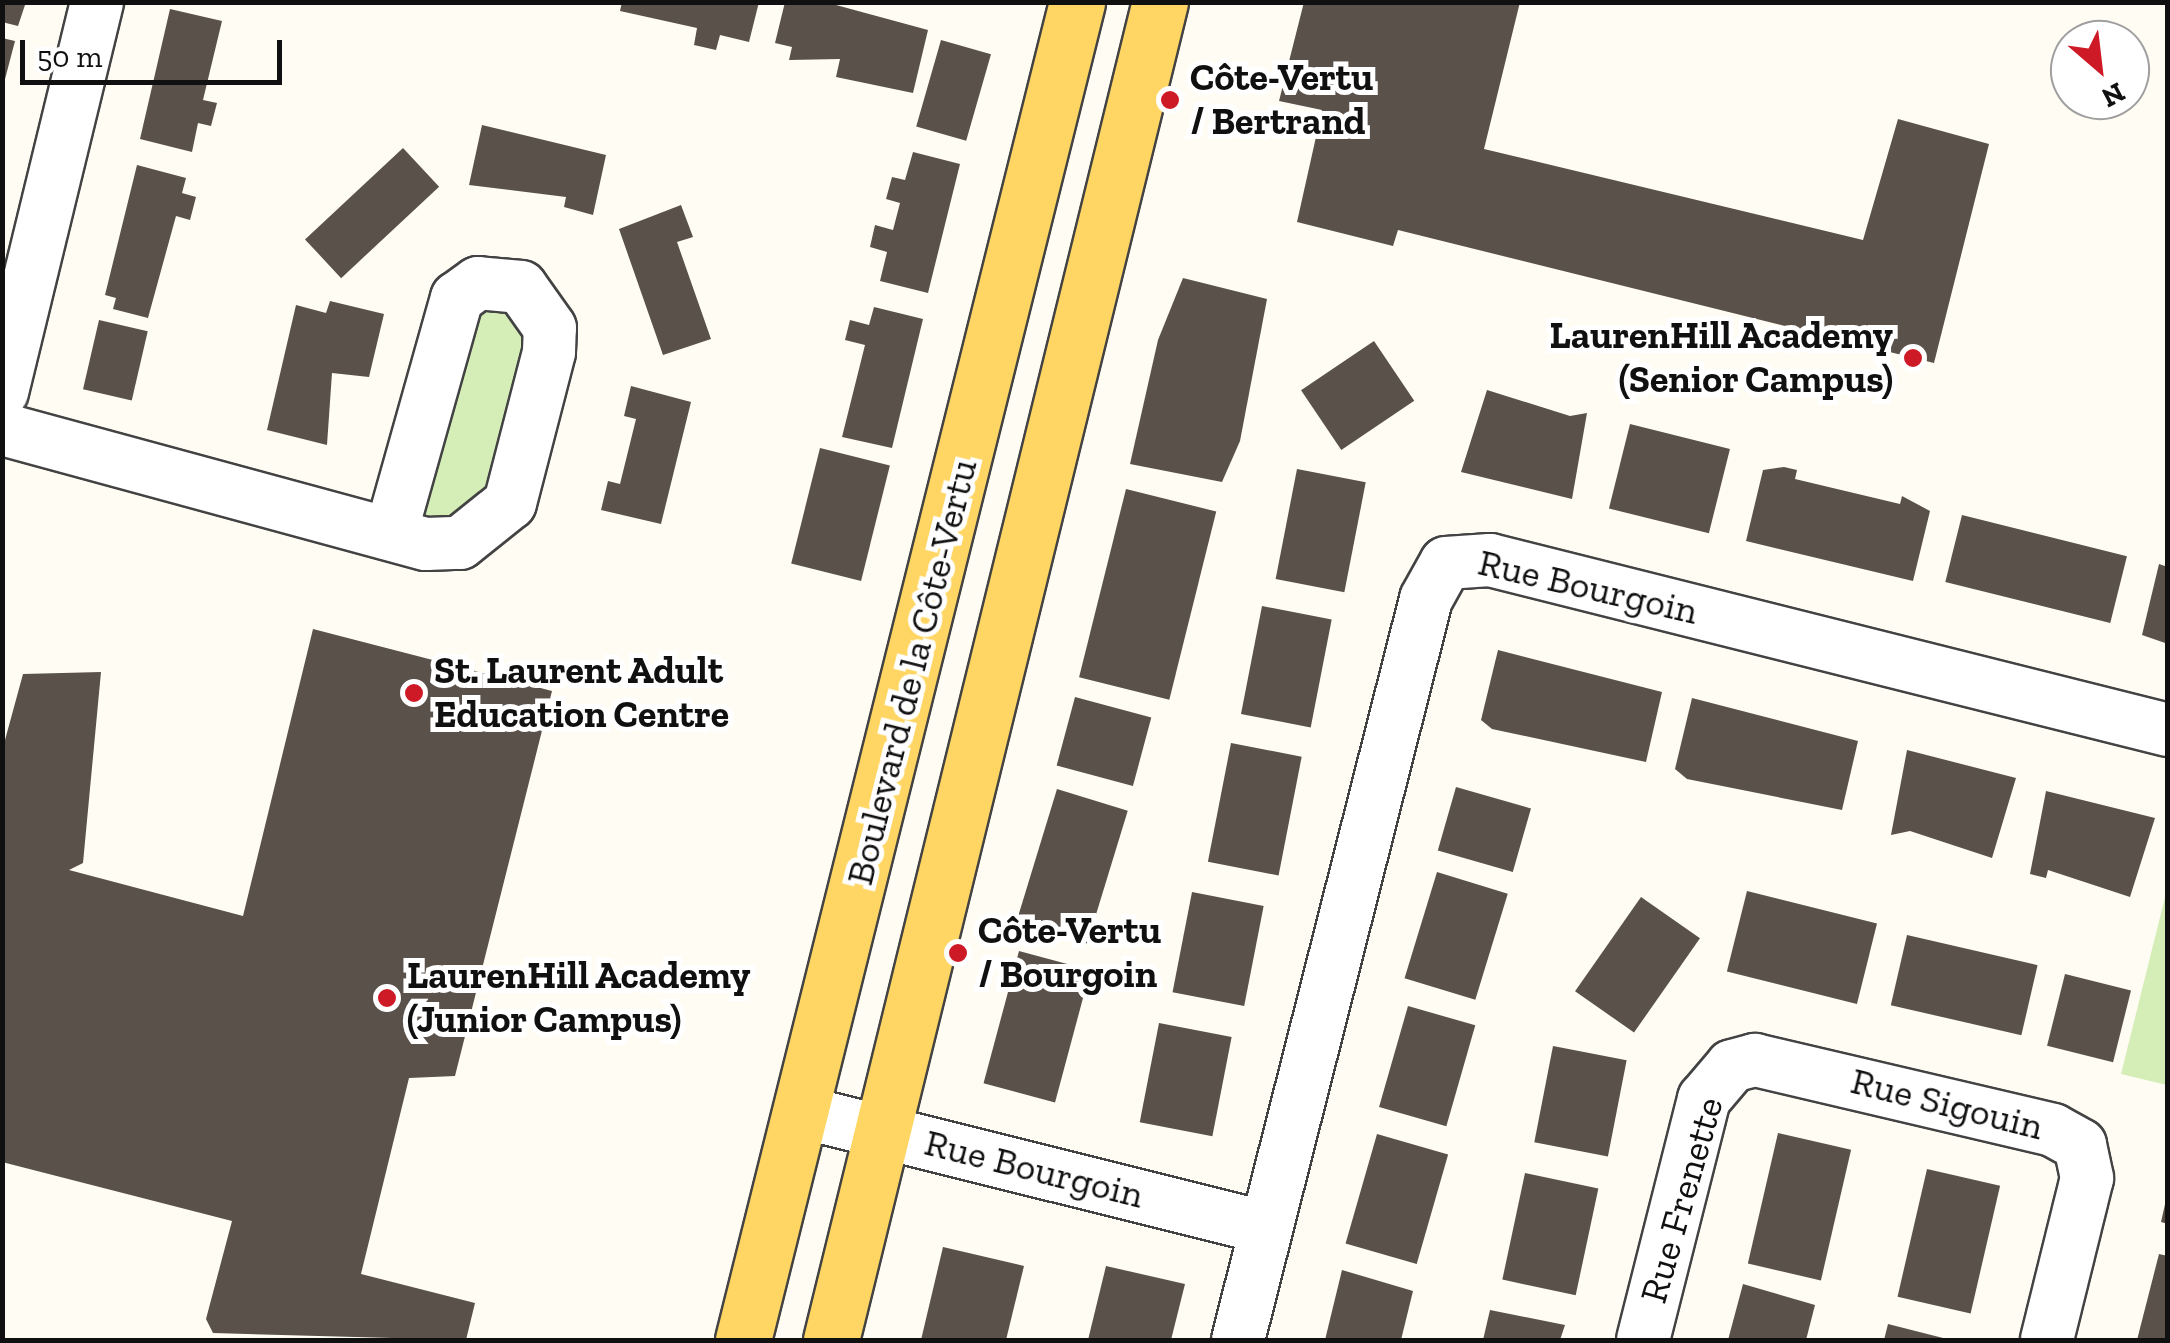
<!DOCTYPE html>
<html>
<head>
<meta charset="utf-8">
<style>
	body { margin:0 }
	#map { position:relative; width:2170px; height:1343px; overflow:hidden; background:#fffcf3; font-family:"Zilla Slab",serif }
	div>[style] { position:absolute }
	.green>* { inset:0; background:#d5eeb8 }
	.building>* { inset:0; background:#5a514b; transform-origin:0 0 }
	.roads { filter:drop-shadow(2px 0 #434343) drop-shadow(-2px 0 #434343) drop-shadow(0 2px #434343) drop-shadow(0 -2px #434343) }
	.minor>* { height:52px; margin:-26px; padding:0 26px; transform-origin:26px; border-radius:26px; background:#fff }
	.major>* { height:55px; margin:-27.5px; padding:0 27.5px; transform-origin:27.5px; border-radius:27.5px; background:#ffd663 }
	.dots>* { width:28px; height:28px; translate:-50% -50%; box-sizing:border-box; border:5px solid #fff; border-radius:50% }
	span { translate:-50% -50%; white-space:nowrap; text-align:center; line-height:1.15; -webkit-text-stroke:10px #fff; paint-order:stroke }
	.poi-label { font-size:38px; color:#101010; font-weight:700 }
	.left { translate:0 -50%; text-align:left }
	.right { translate:-100% -50%; text-align:right }
	.street-label { font-size:38px; color:#101010 }
	.frame { position:absolute; inset:0; border:5px solid #101010; pointer-events:none }
	.north { position:absolute; left:2050px; top:20px; width:100px; height:100px; box-sizing:border-box; background:#fff; border:2px solid #9f9f9f; border-radius:50%; rotate:152deg; font-size:28px; font-weight:700; line-height:40px; text-align:center; color:#101010 }
	.north::after { content:''; display:block; margin:auto; width:35px; height:45px; background:#ce1a26; clip-path:polygon(50% 0,100% 100%,50% 72%,0 100%) }
	.scale { position:absolute; left:20px; top:40px; width:262px; height:45px; box-sizing:border-box; border:5px solid #101010; border-top:0; padding-left:12px; font-size:30px; line-height:35px; white-space:nowrap; color:#101010; -webkit-text-stroke:8px #fff; paint-order:stroke }
</style>
</head>
<body>
<div id="map">
	<div class="green">
		<div style="clip-path:polygon(497px 308px,519px 318px,529px 348px,495px 485px,435px 530px,420px 513px,473px 318px)"></div>
		<div style="clip-path:polygon(2167px 889px,2167px 1085px,2121px 1074px)"></div>
	</div>
	<div class="building">
		<div style="clip-path:polygon(2px 2px,26px 2px,18px 26px,2px 22px)"></div>
		<div style="clip-path:polygon(622px 2px,759px 2px,749px 42px,720px 35px,716px 50px,694px 45px,697px 28px,620px 11px)"></div>
		<div style="clip-path:polygon(785px 2px,825px 2px,928px 30px,913px 93px,836px 77px,840px 59px,789px 60px,792px 47px,775px 43px)"></div>
		<div style="clip-path:polygon(1304px 2px,1520px 2px,1484px 149px,1863px 240px,1898px 119px,1989px 144px,1934px 363px,1398px 230px,1393px 246px,1297px 222px,1322px 110px,1279px 101px)"></div>
		<div style="clip-path:polygon(170px 9px,222px 21px,203px 100px,217px 103px,211px 126px,198px 123px,192px 152px,140px 139px)"></div>
		<div style="clip-path:polygon(2px 38px,15px 41px,4px 83px,2px 83px)"></div>
		<div style="left:941px;top:40px;width:52px;height:90px;rotate:16deg"></div>
		<div style="clip-path:polygon(482px 125px,606px 155px,593px 215px,564px 207px,566px 197px,469px 185px)"></div>
		<div style="left:403px;top:148px;width:53px;height:134px;rotate:47deg"></div>
		<div style="clip-path:polygon(913px 152px,960px 164px,928px 293px,880px 281px,887px 252px,870px 247px,875px 225px,893px 230px,900px 203px,886px 199px,892px 177px,905px 180px)"></div>
		<div style="clip-path:polygon(137px 165px,186px 178px,182px 193px,196px 197px,190px 220px,176px 216px,148px 318px,113px 309px,116px 298px,105px 295px)"></div>
		<div style="clip-path:polygon(681px 205px,693px 237px,677px 242px,711px 339px,663px 355px,619px 229px)"></div>
		<div style="clip-path:polygon(1183px 278px,1267px 299px,1240px 441px,1222px 482px,1130px 464px,1158px 340px)"></div>
		<div style="clip-path:polygon(330px 301px,384px 314px,369px 377px,332px 373px,327px 445px,267px 430px,296px 305px,326px 313px)"></div>
		<div style="clip-path:polygon(874px 307px,923px 319px,892px 448px,842px 437px,865px 345px,845px 340px,850px 320px,869px 325px)"></div>
		<div style="left:99px;top:320px;width:50px;height:71px;rotate:13deg"></div>
		<div style="left:1374px;top:341px;width:72px;height:88px;rotate:56deg"></div>
		<div style="clip-path:polygon(631px 386px,691px 402px,661px 524px,601px 510px,608px 481px,620px 484px,636px 419px,624px 416px)"></div>
		<div style="clip-path:polygon(1487px 390px,1570px 416px,1587px 413px,1572px 499px,1461px 472px)"></div>
		<div style="left:1630px;top:424px;width:103px;height:87px;rotate:14deg"></div>
		<div style="left:820px;top:448px;width:72px;height:119px;rotate:14deg"></div>
		<div style="clip-path:polygon(1784px 467px,1797px 470px,1795px 479px,1900px 504px,1902px 496px,1930px 511px,1913px 581px,1746px 541px,1763px 470px)"></div>
		<div style="left:1297px;top:469px;width:70px;height:112px;rotate:11deg"></div>
		<div style="left:1126px;top:489px;width:93px;height:194px;rotate:14deg"></div>
		<div style="left:1962px;top:515px;width:170px;height:69px;rotate:14deg"></div>
		<div style="clip-path:polygon(2159px 564px,2168px 567px,2168px 644px,2142px 635px)"></div>
		<div style="left:1262px;top:606px;width:71px;height:110px;rotate:11deg"></div>
		<div style="clip-path:polygon(313px 629px,552px 691px,455px 1076px,409px 1078px,361px 1274px,475px 1303px,466px 1340px,213px 1333px,206px 1319px,232px 1221px,2px 1162px,2px 751px,23px 674px,101px 672px,83px 863px,69px 870px,243px 916px)"></div>
		<div style="clip-path:polygon(1498px 650px,1662px 692px,1646px 762px,1492px 729px,1481px 720px)"></div>
		<div style="left:1075px;top:697px;width:79px;height:71px;rotate:15deg"></div>
		<div style="clip-path:polygon(1692px 698px,1858px 741px,1842px 810px,1687px 779px,1675px 769px)"></div>
		<div style="left:1231px;top:743px;width:72px;height:121px;rotate:11deg"></div>
		<div style="clip-path:polygon(1907px 750px,2016px 778px,1992px 858px,1910px 831px,1891px 835px)"></div>
		<div style="left:1456px;top:787px;width:78px;height:66px;rotate:16deg"></div>
		<div style="left:1057px;top:789px;width:74px;height:139px;rotate:17deg"></div>
		<div style="clip-path:polygon(2046px 791px,2155px 818px,2130px 897px,2048px 870px,2046px 878px,2030px 874px)"></div>
		<div style="left:1437px;top:872px;width:74px;height:111px;rotate:17deg"></div>
		<div style="left:1747px;top:891px;width:134px;height:83px;rotate:14deg"></div>
		<div style="left:1192px;top:892px;width:73px;height:102px;rotate:11deg"></div>
		<div style="left:1641px;top:897px;width:72px;height:115px;rotate:35deg"></div>
		<div style="left:1907px;top:935px;width:134px;height:72px;rotate:13deg"></div>
		<div style="left:1019px;top:951px;width:74px;height:137px;rotate:15deg"></div>
		<div style="left:2065px;top:974px;width:68px;height:74px;rotate:14deg"></div>
		<div style="left:1408px;top:1006px;width:70px;height:105px;rotate:16deg"></div>
		<div style="left:1159px;top:1023px;width:74px;height:101px;rotate:11deg"></div>
		<div style="left:1553px;top:1046px;width:75px;height:98px;rotate:11deg"></div>
		<div style="left:1778px;top:1133px;width:75px;height:134px;rotate:13deg"></div>
		<div style="left:1377px;top:1134px;width:74px;height:114px;rotate:16deg"></div>
		<div style="left:1927px;top:1169px;width:75px;height:131px;rotate:13deg"></div>
		<div style="left:1525px;top:1173px;width:75px;height:109px;rotate:12deg"></div>
		<div style="clip-path:polygon(2166px 1200px,2168px 1200px,2168px 1224px,2161px 1222px)"></div>
		<div style="clip-path:polygon(943px 1247px,1024px 1266px,1006px 1340px,921px 1340px)"></div>
		<div style="clip-path:polygon(2159px 1254px,2168px 1256px,2168px 1340px,2137px 1340px)"></div>
		<div style="clip-path:polygon(1106px 1266px,1185px 1284px,1171px 1340px,1088px 1340px)"></div>
		<div style="clip-path:polygon(1342px 1270px,1413px 1291px,1401px 1340px,1325px 1340px)"></div>
		<div style="clip-path:polygon(1743px 1284px,1815px 1305px,1806px 1340px,1728px 1340px)"></div>
		<div style="clip-path:polygon(1490px 1310px,1565px 1325px,1560px 1340px,1483px 1340px)"></div>
		<div style="clip-path:polygon(1888px 1324px,1947px 1339px,1947px 1340px,1884px 1340px)"></div>
	</div>
	<div class="roads">
		<div class="minor">
			<div style="left:2px;top:392px;width:401px;rotate:-76.3deg"></div>
			<div style="left:2px;top:429px;width:439px;rotate:15.2deg"></div>
			<div style="left:426px;top:544px;width:34px;rotate:-2deg"></div>
			<div style="left:460px;top:543px;width:64px;rotate:-38.7deg"></div>
			<div style="left:510px;top:503px;width:156px;rotate:-75.5deg"></div>
			<div style="left:549px;top:352px;width:24px;rotate:-88deg"></div>
			<div style="left:550px;top:328px;width:50px;rotate:-125.3deg"></div>
			<div style="left:521px;top:287px;width:43px;rotate:-174.7deg"></div>
			<div style="left:478px;top:283px;width:26px;rotate:144deg"></div>
			<div style="left:457px;top:298px;width:241px;rotate:105.7deg"></div>
			<div style="left:802px;top:1112px;width:478px;rotate:14deg"></div>
			<div style="left:1238px;top:1340px;width:764px;rotate:-75.76deg"></div>
			<div style="left:1426px;top:599px;width:41px;rotate:-60.9deg"></div>
			<div style="left:1446px;top:563px;width:44px;rotate:-3.9deg"></div>
			<div style="left:1490px;top:560px;width:699px;rotate:14.08deg"></div>
			<div style="left:1643px;top:1340px;width:249px;rotate:-75.8deg"></div>
			<div style="left:1704px;top:1099px;width:43px;rotate:-49.7deg"></div>
			<div style="left:1732px;top:1066px;width:24px;rotate:-15deg"></div>
			<div style="left:1755px;top:1060px;width:306px;rotate:13.2deg"></div>
			<div style="left:2053px;top:1130px;width:31px;rotate:29deg"></div>
			<div style="left:2080px;top:1145px;width:34px;rotate:78deg"></div>
			<div style="left:2087px;top:1178px;width:167px;rotate:103.9deg"></div>
		</div>
		<div class="major">
			<div style="left:743px;top:1340px;width:1379px;rotate:-75.98deg"></div>
			<div style="left:831px;top:1340px;width:1378px;rotate:-76.19deg"></div>
		</div>
	</div>
	<div class="dots">
		<div style="left:1170px;top:100px;background:#ce1a26"></div>
		<div style="left:1913px;top:358px;background:#ce1a26"></div>
		<div style="left:414px;top:693px;background:#ce1a26"></div>
		<div style="left:958px;top:953px;background:#ce1a26"></div>
		<div style="left:387px;top:998px;background:#ce1a26"></div>
	</div>
	<div class="poi-label">
		<span class="left" style="left:1190px;top:100px">Côte-Vertu<br>/ Bertrand</span>
		<span class="right" style="left:1893px;top:358px">LaurenHill Academy<br>(Senior Campus)</span>
		<span class="left" style="left:434px;top:693px">St. Laurent Adult<br>Education Centre</span>
		<span class="left" style="left:978px;top:953px">Côte-Vertu<br>/ Bourgoin</span>
		<span class="left" style="left:407px;top:998px">LaurenHill Academy<br>(Junior Campus)</span>
	</div>
	<div class="street-label">
		<span style="left:1588px;top:587px;rotate:13deg">Rue Bourgoin</span>
		<span style="left:912px;top:672px;rotate:-76deg">Boulevard de la Côte-Vertu</span>
		<span style="left:1947px;top:1104px;rotate:14deg">Rue Sigouin</span>
		<span style="left:1034px;top:1169px;rotate:14deg">Rue Bourgoin</span>
		<span style="left:1682px;top:1200px;rotate:-74deg">Rue Frenette</span>
	</div>
	<div class="frame"></div>
	<div class="north">N</div>
	<div class="scale">50 m</div>
</div>
</body>
</html>
